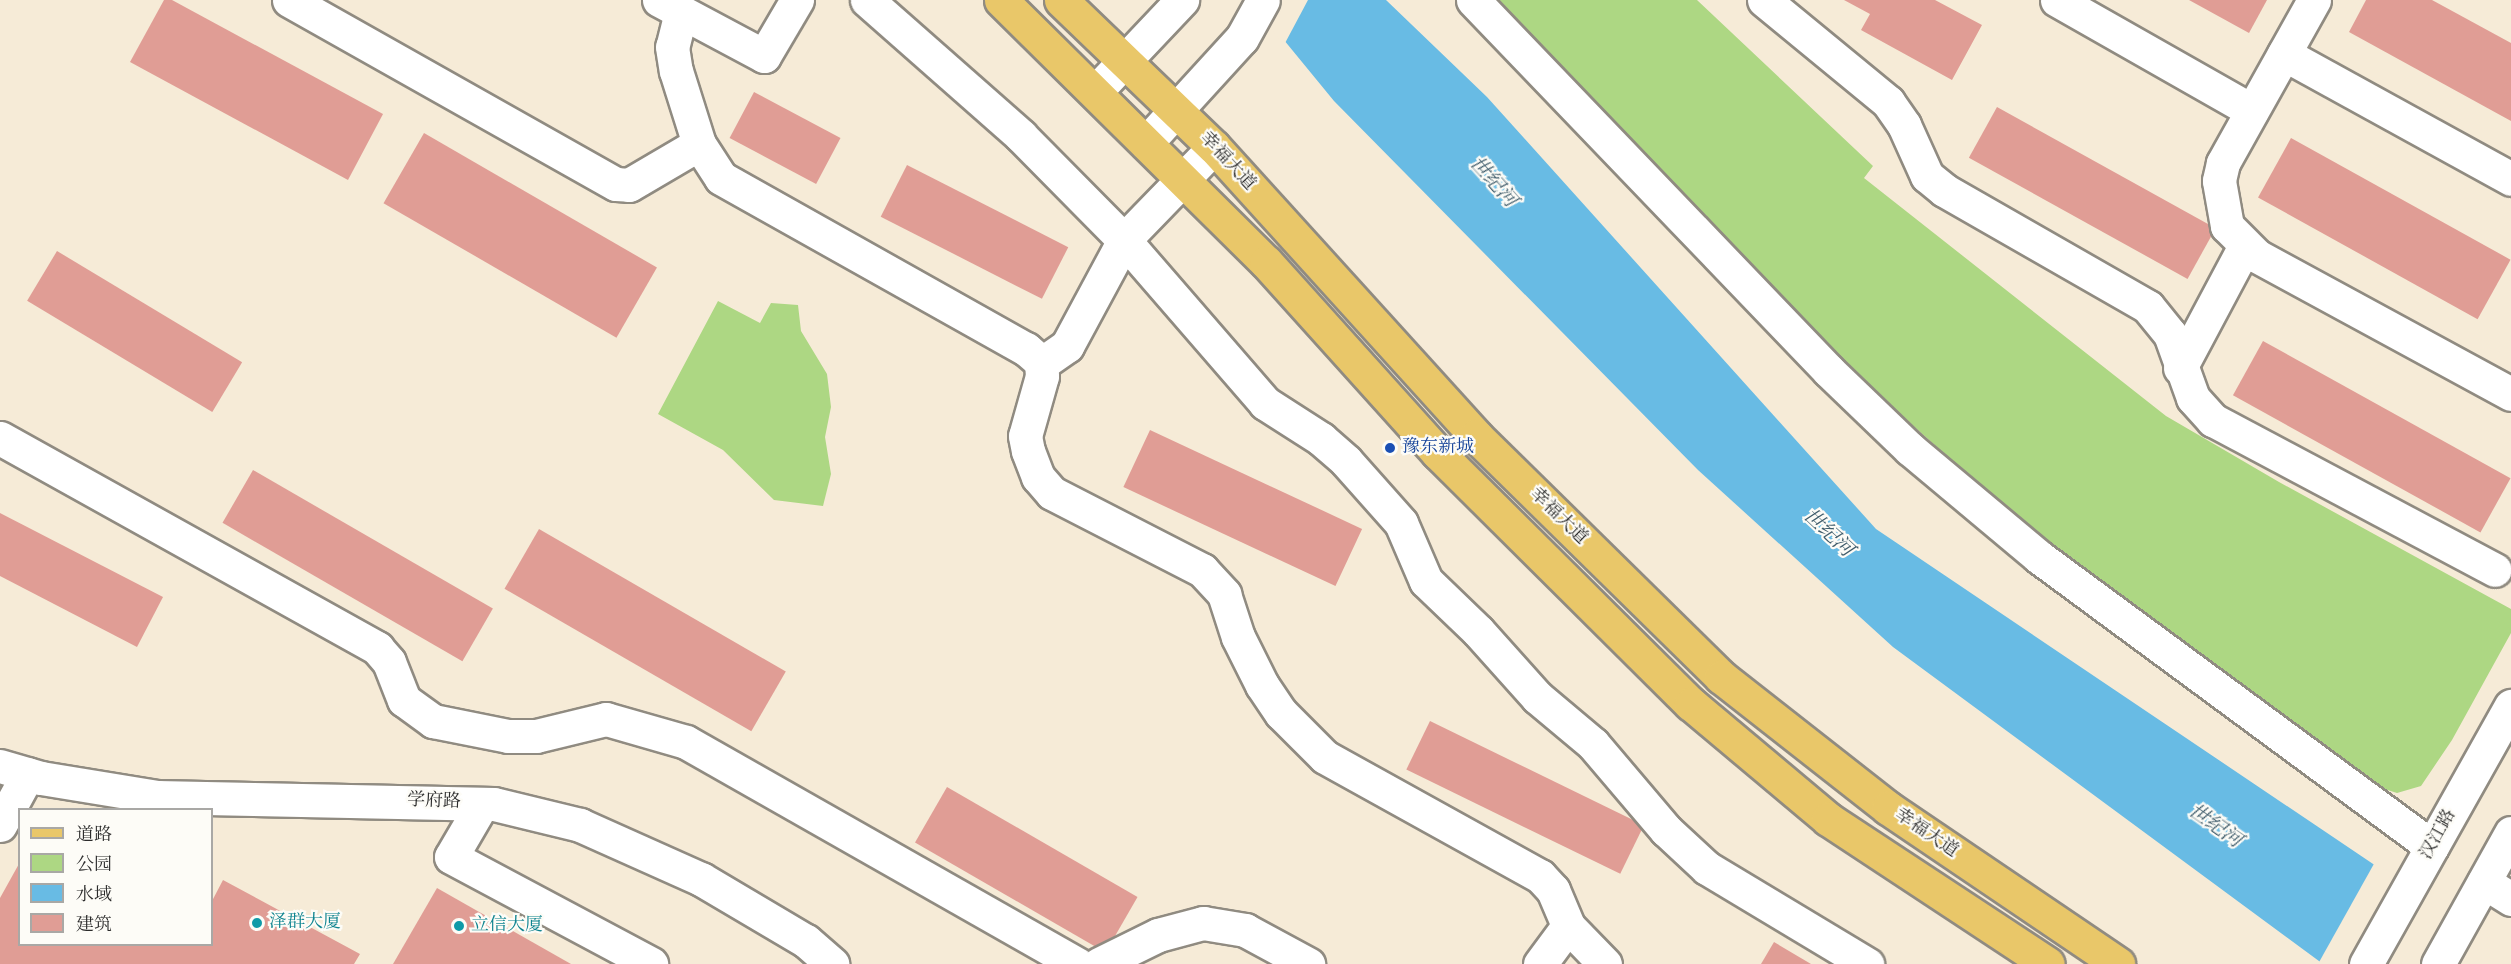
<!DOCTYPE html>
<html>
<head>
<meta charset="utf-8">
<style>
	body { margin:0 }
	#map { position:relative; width:2511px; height:964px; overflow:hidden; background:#f6ebd7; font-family:"IM FELL English","Noto Serif SC",serif }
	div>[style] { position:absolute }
	.green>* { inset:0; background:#add783 }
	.water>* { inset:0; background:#68bbe4 }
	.pier>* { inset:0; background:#f6ebd7 }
	.building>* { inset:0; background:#e09d95; transform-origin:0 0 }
	.roads { filter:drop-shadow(2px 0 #908b81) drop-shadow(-2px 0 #908b81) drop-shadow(0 2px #908b81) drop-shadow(0 -2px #908b81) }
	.minor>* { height:33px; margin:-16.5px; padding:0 16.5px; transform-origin:16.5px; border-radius:16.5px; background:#fff }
	.major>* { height:33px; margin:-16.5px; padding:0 16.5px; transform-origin:16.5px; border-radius:16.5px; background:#e9c769 }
	.dots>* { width:16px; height:16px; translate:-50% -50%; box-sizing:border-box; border:3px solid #fdfcf7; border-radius:50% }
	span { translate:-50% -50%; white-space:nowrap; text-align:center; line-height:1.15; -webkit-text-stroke:4.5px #fdfcf7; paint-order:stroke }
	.street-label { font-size:18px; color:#2b2b2b }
	.transit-label { font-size:18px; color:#164399 }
	.left { translate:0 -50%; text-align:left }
	.culture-label { font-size:18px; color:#0d838f }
	.water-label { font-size:20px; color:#405d6c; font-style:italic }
	.legend { position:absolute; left:18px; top:808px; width:195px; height:138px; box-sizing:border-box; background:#fdfcf7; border:2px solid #a9a8a5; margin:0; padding:8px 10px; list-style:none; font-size:18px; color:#2b2b2b }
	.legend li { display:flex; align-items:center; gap:12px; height:30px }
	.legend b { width:30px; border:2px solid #a9a8a5 }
</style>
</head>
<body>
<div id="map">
	<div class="green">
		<div style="clip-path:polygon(1491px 0,1697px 0,1873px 166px,1864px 178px,2166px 416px,2279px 482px,2511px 609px,2511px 633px,2452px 740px,2421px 786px,2397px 793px,2375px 786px,2037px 536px,1839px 360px)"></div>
		<div style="clip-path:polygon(718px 301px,760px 323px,771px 303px,798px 305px,801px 331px,827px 374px,831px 407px,825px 437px,831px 474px,823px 506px,774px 500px,723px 450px,658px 414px)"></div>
	</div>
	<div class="water">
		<div style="clip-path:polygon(1251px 0,1386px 0,1487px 97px,1876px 529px,2511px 957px,2511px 964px,2323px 964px,1893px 647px,1698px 470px,1334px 101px)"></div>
	</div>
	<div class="pier">
		<div style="clip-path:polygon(1248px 0,1308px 0,1284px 45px)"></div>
		<div style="clip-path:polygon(2375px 862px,2511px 953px,2511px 964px,2318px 964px)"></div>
	</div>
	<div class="building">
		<div style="clip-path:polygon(164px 0,172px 0,383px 114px,348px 180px,130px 62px)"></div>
		<div style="clip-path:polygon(1844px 0,1935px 0,1982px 25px,1952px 80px,1861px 30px,1870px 14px)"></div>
		<div style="clip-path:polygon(2189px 0,2267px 0,2249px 33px)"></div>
		<div style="clip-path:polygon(2366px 0,2432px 0,2511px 43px,2511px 121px,2349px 32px)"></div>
		<div style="left:754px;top:92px;width:98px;height:52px;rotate:28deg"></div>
		<div style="left:1997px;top:107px;width:250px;height:58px;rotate:29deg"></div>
		<div style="left:424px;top:133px;width:269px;height:81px;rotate:30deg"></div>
		<div style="left:2291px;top:138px;width:251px;height:68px;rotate:29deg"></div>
		<div style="left:907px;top:165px;width:181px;height:58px;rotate:27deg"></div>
		<div style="left:57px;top:251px;width:216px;height:58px;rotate:31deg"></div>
		<div style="left:2263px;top:341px;width:283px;height:62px;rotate:29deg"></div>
		<div style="left:1150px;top:430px;width:234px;height:63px;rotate:25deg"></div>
		<div style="left:253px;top:470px;width:277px;height:61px;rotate:30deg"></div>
		<div style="clip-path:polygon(0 513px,163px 597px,137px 647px,0 576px)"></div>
		<div style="left:539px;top:529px;width:285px;height:69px;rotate:30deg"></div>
		<div style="left:1430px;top:721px;width:238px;height:54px;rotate:26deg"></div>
		<div style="left:947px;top:787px;width:220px;height:64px;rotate:30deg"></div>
		<div style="clip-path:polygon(20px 862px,20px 944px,212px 944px,212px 901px,223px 880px,360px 954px,354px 964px,0 964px,0 898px)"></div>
		<div style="clip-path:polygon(437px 888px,571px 964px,393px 964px)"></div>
		<div style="clip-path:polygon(1774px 942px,1811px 964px,1761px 964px)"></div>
	</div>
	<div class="roads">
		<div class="minor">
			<div style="left:289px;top:0;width:375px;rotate:29.4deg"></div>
			<div style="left:616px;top:184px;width:13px;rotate:4deg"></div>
			<div style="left:629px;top:185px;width:81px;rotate:-30.4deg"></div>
			<div style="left:659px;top:0;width:119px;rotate:28.1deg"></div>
			<div style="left:764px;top:56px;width:65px;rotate:-59.5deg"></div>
			<div style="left:867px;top:0;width:205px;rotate:41.4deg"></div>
			<div style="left:1021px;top:136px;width:146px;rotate:45.3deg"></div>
			<div style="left:1124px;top:240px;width:129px;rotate:-45.9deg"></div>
			<div style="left:1473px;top:0;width:514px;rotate:46.18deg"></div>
			<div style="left:1829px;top:371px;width:112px;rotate:43.9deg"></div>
			<div style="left:1910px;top:449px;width:168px;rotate:39.9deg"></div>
			<div style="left:2039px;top:557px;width:488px;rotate:36.4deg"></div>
			<div style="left:1764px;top:0;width:161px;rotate:39.4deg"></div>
			<div style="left:1888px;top:102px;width:28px;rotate:55deg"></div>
			<div style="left:1904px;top:125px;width:56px;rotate:65.7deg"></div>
			<div style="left:1927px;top:176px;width:22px;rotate:39deg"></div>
			<div style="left:1944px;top:190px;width:235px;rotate:29.8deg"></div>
			<div style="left:2148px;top:307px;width:35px;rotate:51deg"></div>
			<div style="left:2170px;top:334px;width:68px;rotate:70.2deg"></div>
			<div style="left:2193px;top:398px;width:30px;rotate:48deg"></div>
			<div style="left:2213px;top:420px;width:319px;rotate:28deg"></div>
			<div style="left:2057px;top:0;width:224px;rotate:29.6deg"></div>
			<div style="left:2314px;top:0;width:187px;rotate:119.2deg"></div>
			<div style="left:2223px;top:163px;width:18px;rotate:103deg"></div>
			<div style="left:2219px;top:181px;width:46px;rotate:79.9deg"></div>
			<div style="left:2227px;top:226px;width:42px;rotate:45deg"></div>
			<div style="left:2257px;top:256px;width:289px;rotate:28.5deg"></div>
			<div style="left:681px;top:12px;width:36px;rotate:104deg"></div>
			<div style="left:672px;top:47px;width:24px;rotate:81deg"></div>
			<div style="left:676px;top:71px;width:77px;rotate:72.5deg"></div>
			<div style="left:699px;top:144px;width:40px;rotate:57.1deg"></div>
			<div style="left:721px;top:178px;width:350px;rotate:29.3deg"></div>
			<div style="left:1026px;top:349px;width:20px;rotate:41deg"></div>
			<div style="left:1041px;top:362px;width:14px;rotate:86deg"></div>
			<div style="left:1042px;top:376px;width:62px;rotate:105.8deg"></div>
			<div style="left:1025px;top:436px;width:15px;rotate:79deg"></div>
			<div style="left:1028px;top:451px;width:28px;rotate:69deg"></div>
			<div style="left:1038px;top:477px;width:21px;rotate:49deg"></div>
			<div style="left:1052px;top:493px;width:169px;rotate:27.2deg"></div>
			<div style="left:1202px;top:570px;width:33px;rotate:47deg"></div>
			<div style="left:1224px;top:594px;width:45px;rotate:72deg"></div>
			<div style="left:1238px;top:637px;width:54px;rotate:63.4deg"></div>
			<div style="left:1262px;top:685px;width:34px;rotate:56deg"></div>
			<div style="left:1281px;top:713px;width:62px;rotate:45deg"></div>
			<div style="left:1325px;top:757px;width:246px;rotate:29deg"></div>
			<div style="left:1540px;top:876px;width:19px;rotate:47deg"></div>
			<div style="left:1553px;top:890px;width:39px;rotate:67deg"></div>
			<div style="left:1568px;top:926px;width:53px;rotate:45.8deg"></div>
			<div style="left:2284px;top:54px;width:259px;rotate:28.8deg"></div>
			<div style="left:1095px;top:92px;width:127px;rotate:-46.6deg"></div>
			<div style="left:1146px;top:143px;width:142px;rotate:-47.6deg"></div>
			<div style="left:1242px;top:38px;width:43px;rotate:-61.1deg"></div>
			<div style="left:1041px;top:364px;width:32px;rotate:-35deg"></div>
			<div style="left:1067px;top:346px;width:120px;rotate:-61.7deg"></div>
			<div style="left:1124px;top:240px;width:216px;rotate:49.1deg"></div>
			<div style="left:1265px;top:403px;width:67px;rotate:32.7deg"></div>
			<div style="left:1321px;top:439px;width:33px;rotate:41deg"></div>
			<div style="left:1346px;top:461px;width:83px;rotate:48.4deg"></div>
			<div style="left:1401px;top:523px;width:63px;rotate:66.7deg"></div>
			<div style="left:1426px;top:581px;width:72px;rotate:43.9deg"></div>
			<div style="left:1478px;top:631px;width:89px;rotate:48.2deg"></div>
			<div style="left:1537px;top:697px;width:73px;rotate:40deg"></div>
			<div style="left:1593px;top:744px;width:113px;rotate:49.7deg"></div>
			<div style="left:1666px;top:830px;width:56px;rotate:42.8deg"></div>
			<div style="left:1707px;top:868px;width:187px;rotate:31deg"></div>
			<div style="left:2180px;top:368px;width:138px;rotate:-62deg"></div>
			<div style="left:0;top:438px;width:432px;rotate:29.1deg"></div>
			<div style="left:377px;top:648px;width:18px;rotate:49deg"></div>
			<div style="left:389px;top:662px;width:41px;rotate:68.5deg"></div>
			<div style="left:404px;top:700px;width:36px;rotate:36deg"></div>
			<div style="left:433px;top:721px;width:76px;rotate:11.3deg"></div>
			<div style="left:508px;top:736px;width:28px"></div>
			<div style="left:536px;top:736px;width:72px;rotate:-13.7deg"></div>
			<div style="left:606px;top:719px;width:83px;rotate:16deg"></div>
			<div style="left:686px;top:742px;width:450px;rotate:29.6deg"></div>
			<div style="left:0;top:766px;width:43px;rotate:16.3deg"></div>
			<div style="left:41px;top:778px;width:118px;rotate:9.3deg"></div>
			<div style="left:157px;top:797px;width:337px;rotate:1.2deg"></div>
			<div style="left:494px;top:804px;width:89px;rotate:13.7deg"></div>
			<div style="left:580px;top:825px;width:133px;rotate:24.1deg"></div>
			<div style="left:701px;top:879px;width:122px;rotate:30.6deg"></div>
			<div style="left:806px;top:941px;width:35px;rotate:41deg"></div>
			<div style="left:482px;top:804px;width:61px;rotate:120.3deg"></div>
			<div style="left:451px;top:857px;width:227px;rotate:28.1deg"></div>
			<div style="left:0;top:825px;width:58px;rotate:-61.2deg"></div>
			<div style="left:2484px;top:882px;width:32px;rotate:32deg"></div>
			<div style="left:1099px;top:964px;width:66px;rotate:-26.2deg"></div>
			<div style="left:1158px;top:935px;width:47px;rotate:-14.9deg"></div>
			<div style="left:1203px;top:923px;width:43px;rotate:9.5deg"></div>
			<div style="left:1245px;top:930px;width:72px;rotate:28.4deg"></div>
			<div style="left:1540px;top:964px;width:47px;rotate:-53.6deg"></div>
			<div style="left:2366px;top:964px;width:296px;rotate:-60.7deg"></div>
			<div style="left:2438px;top:964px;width:150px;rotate:-60.9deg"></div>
		</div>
		<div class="major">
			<div style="left:1001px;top:0;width:373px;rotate:44.7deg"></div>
			<div style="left:1266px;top:262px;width:257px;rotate:48deg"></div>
			<div style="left:1438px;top:453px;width:356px;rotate:44.8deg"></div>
			<div style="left:1691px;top:704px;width:179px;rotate:40deg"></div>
			<div style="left:1828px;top:819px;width:263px;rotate:33.4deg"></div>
			<div style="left:1061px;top:0;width:212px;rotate:43.9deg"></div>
			<div style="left:1214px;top:147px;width:390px;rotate:47.8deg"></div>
			<div style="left:1476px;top:436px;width:344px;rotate:44.5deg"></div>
			<div style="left:1721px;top:677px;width:212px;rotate:38.1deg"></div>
			<div style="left:1888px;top:808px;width:278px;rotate:34.1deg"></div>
		</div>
	</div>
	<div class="dots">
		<div style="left:1390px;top:448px;background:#1a4fb4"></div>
		<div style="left:257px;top:923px;background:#0f9aa8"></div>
		<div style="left:459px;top:926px;background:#0f9aa8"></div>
	</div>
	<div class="street-label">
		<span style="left:1227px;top:162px;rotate:47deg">幸福大道</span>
		<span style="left:1558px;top:517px;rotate:44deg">幸福大道</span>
		<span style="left:434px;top:802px;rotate:2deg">学府路</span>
		<span style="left:1926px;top:834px;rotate:34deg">幸福大道</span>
		<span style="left:2439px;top:835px;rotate:-61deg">汉江路</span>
	</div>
	<div class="transit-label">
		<span class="left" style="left:1402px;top:448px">豫东新城</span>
	</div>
	<div class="culture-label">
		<span class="left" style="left:269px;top:923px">泽群大厦</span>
		<span class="left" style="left:471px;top:926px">立信大厦</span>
	</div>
	<div class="water-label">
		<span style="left:1493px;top:182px;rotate:48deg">世纪河</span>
		<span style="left:1828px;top:533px;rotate:43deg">世纪河</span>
		<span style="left:2215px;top:826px;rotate:35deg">世纪河</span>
	</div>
	<ul class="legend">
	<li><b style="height:8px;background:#e9c769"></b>道路</li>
	<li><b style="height:16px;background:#add783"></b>公园</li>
	<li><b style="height:16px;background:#68bbe4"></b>水域</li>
	<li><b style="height:16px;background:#e09d95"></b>建筑</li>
	</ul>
</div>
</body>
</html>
